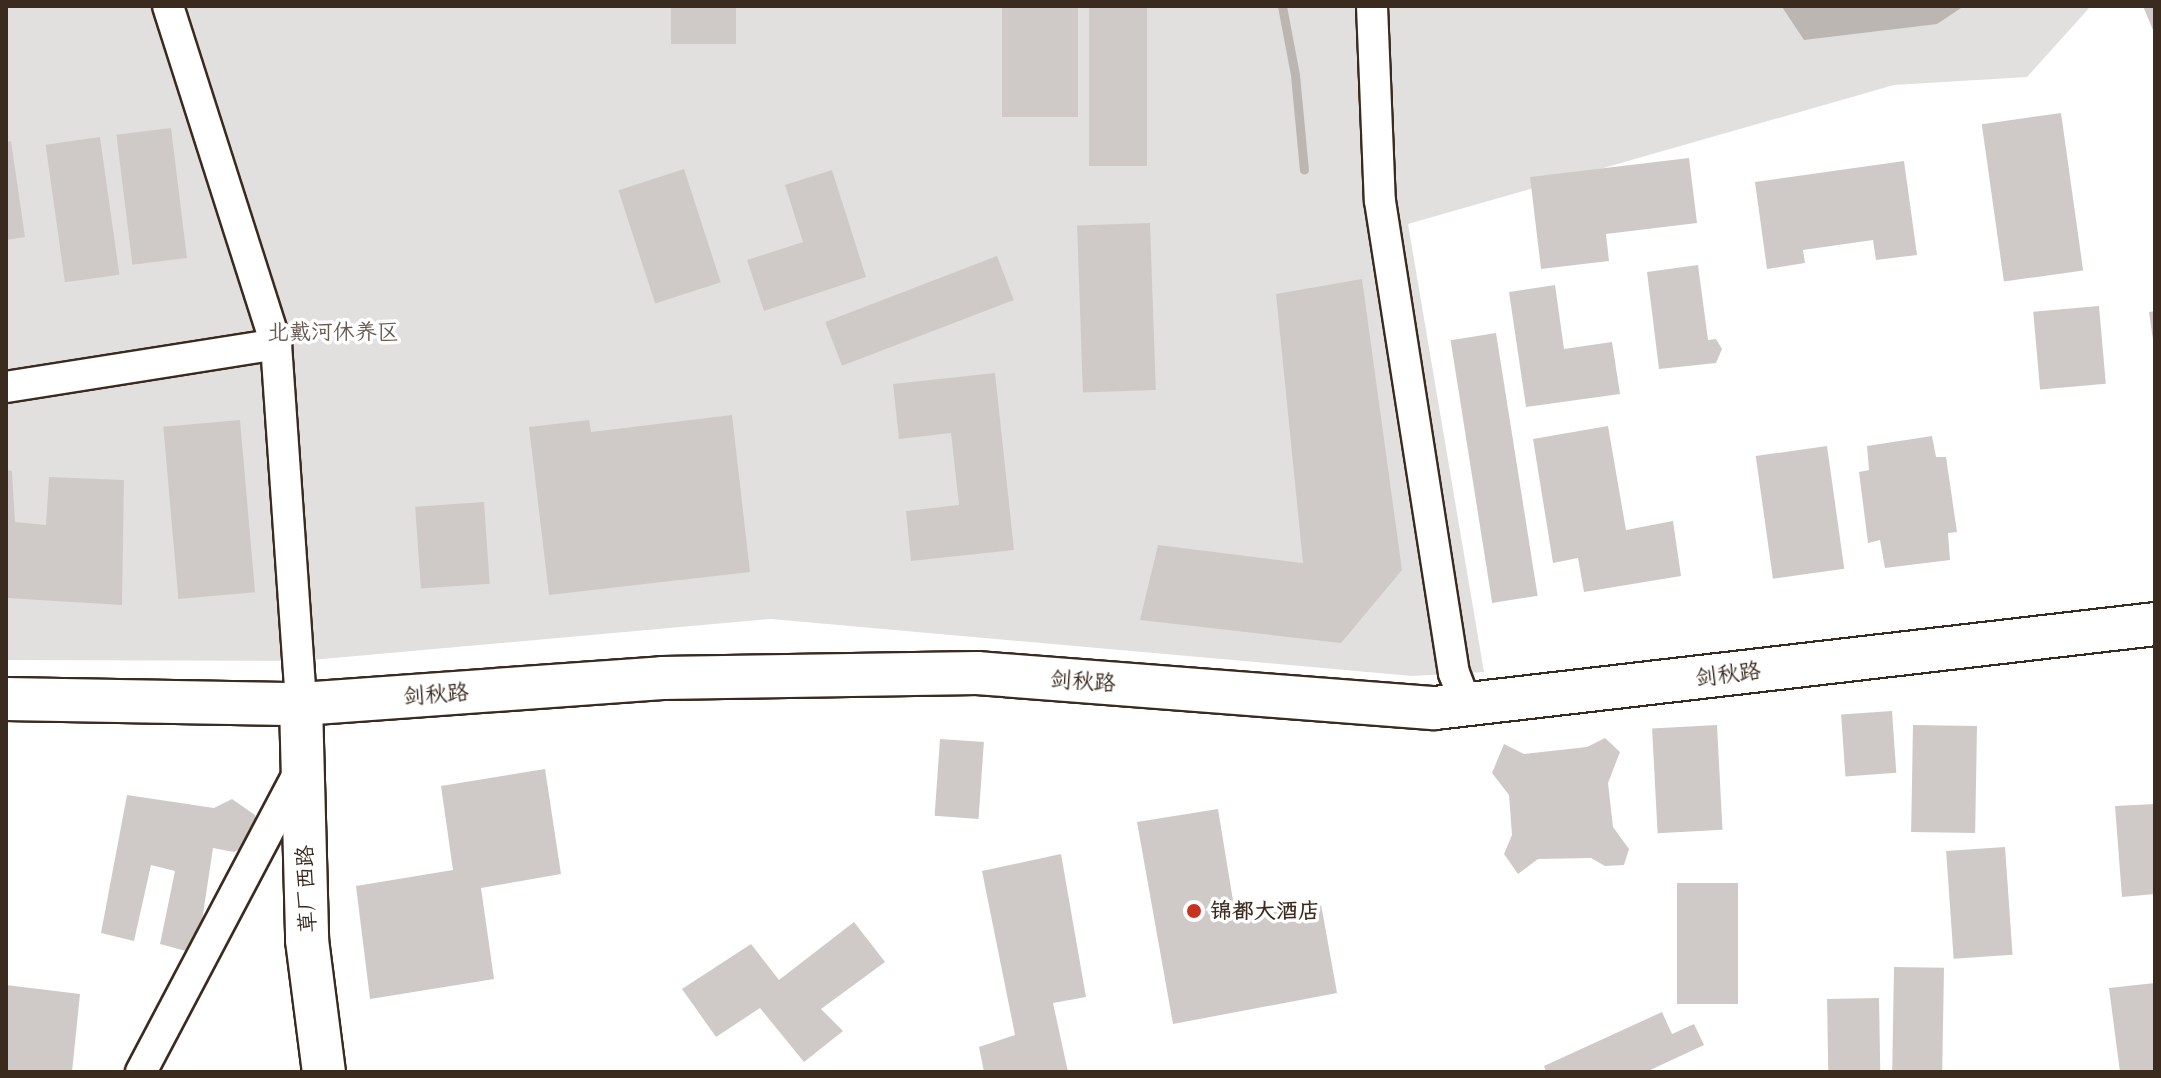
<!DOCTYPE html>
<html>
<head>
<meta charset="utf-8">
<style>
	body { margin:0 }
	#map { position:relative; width:2161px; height:1078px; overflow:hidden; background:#fff; font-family:Sriracha,"LXGW WenKai TC",sans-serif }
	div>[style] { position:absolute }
	.green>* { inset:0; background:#e2e0de }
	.water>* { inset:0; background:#bcb6b3 }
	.stream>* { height:9px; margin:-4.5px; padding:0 4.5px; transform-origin:4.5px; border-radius:4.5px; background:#bcb6b3 }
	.building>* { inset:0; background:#cfcac7; transform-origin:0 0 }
	.roads { filter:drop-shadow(2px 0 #3b2a1e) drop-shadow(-2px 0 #3b2a1e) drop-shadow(0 2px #3b2a1e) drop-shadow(0 -2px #3b2a1e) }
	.street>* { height:30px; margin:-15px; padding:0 15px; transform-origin:15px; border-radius:15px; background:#fff }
	.secondary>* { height:42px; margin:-21px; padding:0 21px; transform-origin:21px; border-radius:21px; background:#fff }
	.dots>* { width:22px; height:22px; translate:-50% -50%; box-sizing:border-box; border:4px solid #fff; border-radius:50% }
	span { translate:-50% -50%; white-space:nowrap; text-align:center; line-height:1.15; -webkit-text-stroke:7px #fff; paint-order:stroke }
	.park-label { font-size:22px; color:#65584e }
	.street-label { font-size:22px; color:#3b2a1e }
	.poi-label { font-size:22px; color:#3b2a1e; font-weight:700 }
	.left { translate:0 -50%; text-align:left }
	.frame { position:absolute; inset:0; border:8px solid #3b2a1e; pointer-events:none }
</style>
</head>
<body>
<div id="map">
	<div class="green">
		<div style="clip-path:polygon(6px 6px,2091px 6px,2027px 77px,1894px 85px,1408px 224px,1484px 672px,1412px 676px,771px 619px,300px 661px,6px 660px)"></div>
	</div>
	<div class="water">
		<div style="clip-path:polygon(1964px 6px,1937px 24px,1804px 40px,1782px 7px)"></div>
	</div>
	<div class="stream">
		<div style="left:1282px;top:6px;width:70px;rotate:79.3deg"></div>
		<div style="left:1295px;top:75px;width:95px;rotate:84.6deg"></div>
	</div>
	<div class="building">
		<div style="left:671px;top:6px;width:65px;height:38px"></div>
		<div style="left:1002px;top:6px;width:76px;height:111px"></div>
		<div style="left:1089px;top:6px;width:58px;height:160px"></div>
		<div style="clip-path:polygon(2143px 6px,2155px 6px,2155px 35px)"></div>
		<div style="left:2061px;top:113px;width:159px;height:80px;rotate:82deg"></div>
		<div style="left:171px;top:128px;width:131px;height:55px;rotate:83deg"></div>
		<div style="left:100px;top:137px;width:139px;height:55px;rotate:82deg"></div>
		<div style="clip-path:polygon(11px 141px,25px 237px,6px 240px,6px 142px)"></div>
		<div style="clip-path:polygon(1689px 158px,1697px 223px,1606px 234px,1609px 261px,1541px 269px,1530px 177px)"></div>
		<div style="clip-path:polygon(1904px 161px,1917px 255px,1876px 260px,1873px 240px,1803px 250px,1805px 263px,1767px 269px,1755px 182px)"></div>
		<div style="left:684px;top:169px;width:119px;height:69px;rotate:72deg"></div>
		<div style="clip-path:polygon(832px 170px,866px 277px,764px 311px,747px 260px,803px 242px,785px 185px)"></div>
		<div style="left:1150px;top:223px;width:167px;height:73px;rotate:88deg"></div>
		<div style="left:997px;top:256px;width:47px;height:184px;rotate:69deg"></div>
		<div style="clip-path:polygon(1698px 265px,1708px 340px,1716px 339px,1722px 349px,1716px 363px,1659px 369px,1647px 272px)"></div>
		<div style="clip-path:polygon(1362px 279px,1402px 570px,1341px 643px,1140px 620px,1158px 545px,1303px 563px,1276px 294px)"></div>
		<div style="clip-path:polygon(1555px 285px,1564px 349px,1612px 342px,1620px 394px,1526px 407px,1509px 292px)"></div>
		<div style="left:2099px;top:306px;width:78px;height:66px;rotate:85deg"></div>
		<div style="clip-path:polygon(2155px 311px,2155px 339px,2153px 340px,2149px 312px)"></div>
		<div style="left:1496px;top:333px;width:266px;height:46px;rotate:81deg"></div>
		<div style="clip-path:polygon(995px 373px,1014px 550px,911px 561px,906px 511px,959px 505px,951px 433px,899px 439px,893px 384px)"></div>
		<div style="clip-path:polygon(732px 415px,750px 572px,549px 595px,529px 427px,589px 420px,591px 432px)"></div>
		<div style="left:240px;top:420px;width:173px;height:77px;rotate:85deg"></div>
		<div style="clip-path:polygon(1608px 426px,1626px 530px,1673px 521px,1681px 576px,1584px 592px,1578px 558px,1553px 563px,1533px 439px)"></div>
		<div style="clip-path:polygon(1932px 436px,1936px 457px,1946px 457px,1957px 532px,1948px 533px,1950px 560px,1885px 568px,1880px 540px,1868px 543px,1859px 472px,1869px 470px,1867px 446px)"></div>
		<div style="left:1827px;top:446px;width:124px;height:72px;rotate:82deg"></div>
		<div style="clip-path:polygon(6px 470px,12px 471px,15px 522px,46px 525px,49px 477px,124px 480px,122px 605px,6px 598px)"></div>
		<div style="left:484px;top:502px;width:82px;height:69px;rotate:86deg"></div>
		<div style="left:1892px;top:711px;width:62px;height:51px;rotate:86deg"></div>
		<div style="left:1717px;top:725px;width:105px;height:65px;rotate:87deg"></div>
		<div style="left:1913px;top:725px;width:64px;height:107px;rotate:1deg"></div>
		<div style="clip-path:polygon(1605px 738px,1620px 752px,1608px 783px,1613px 827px,1629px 849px,1624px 865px,1605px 866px,1591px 858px,1538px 859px,1518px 874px,1504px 854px,1512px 835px,1509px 795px,1492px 773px,1504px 744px,1524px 754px,1587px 747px)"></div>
		<div style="left:940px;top:739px;width:44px;height:77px;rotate:4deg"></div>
		<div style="clip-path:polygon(545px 769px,561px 874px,481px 888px,494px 979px,370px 999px,356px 886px,453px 870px,441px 786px)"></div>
		<div style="clip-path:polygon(127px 795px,214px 808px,232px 799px,255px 815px,259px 839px,234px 852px,213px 848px,197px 954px,160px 944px,175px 871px,151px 865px,134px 941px,101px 933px)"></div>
		<div style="clip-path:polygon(2155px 804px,2155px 894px,2122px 897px,2115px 806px)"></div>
		<div style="clip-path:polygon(1218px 809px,1236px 919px,1321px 904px,1337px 993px,1173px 1024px,1137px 822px)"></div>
		<div style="left:2005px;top:847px;width:108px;height:59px;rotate:86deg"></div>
		<div style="clip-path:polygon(1061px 854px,1086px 997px,1053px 1003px,1068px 1072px,984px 1072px,979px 1047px,1015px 1035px,982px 871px)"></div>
		<div style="left:1738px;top:883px;width:121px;height:61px;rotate:90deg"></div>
		<div style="clip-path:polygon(854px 922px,885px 962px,821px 1009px,843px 1031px,804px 1062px,760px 1008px,716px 1037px,682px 989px,751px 944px,779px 980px)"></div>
		<div style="left:1894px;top:967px;width:50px;height:105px;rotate:1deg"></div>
		<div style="clip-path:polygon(2155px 983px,2155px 1072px,2120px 1072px,2109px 988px)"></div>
		<div style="clip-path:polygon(6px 985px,80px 994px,72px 1072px,6px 1072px)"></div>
		<div style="left:1879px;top:998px;width:74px;height:52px;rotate:89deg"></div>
		<div style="clip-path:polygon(1662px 1012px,1672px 1034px,1694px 1024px,1704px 1045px,1646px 1072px,1546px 1072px,1544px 1066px)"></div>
	</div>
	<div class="roads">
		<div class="street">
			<div style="left:168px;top:6px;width:355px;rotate:72.3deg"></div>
			<div style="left:276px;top:344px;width:361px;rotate:86deg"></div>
			<div style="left:1372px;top:6px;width:195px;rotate:87.7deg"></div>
			<div style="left:1380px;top:201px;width:478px;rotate:81.1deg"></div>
			<div style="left:1454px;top:673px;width:34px;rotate:69deg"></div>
			<div style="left:6px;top:387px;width:273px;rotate:-9deg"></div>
			<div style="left:141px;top:1072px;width:344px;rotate:-62.2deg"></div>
		</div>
		<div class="secondary">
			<div style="left:6px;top:699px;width:295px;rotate:1deg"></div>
			<div style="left:301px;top:704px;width:362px;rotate:-4.1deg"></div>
			<div style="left:662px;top:678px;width:315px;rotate:-0.9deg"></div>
			<div style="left:977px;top:673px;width:459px;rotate:4.4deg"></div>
			<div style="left:1435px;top:708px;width:725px;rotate:-6.65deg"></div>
			<div style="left:301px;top:704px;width:236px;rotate:88.5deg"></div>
			<div style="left:307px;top:940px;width:133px;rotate:82.7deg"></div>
		</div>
	</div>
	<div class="dots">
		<div style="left:1194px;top:911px;background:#c8321e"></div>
	</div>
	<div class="park-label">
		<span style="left:333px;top:332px">北戴河休养区</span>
	</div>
	<div class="street-label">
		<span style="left:1728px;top:674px;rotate:-7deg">剑秋路</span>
		<span style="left:1083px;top:681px;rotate:4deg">剑秋路</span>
		<span style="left:436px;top:694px;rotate:-4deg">剑秋路</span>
		<span style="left:306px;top:889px;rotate:-92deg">草厂西路</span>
	</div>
	<div class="poi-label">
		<span class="left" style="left:1210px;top:911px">锦都大酒店</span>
	</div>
	<div class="frame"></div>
</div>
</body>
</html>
